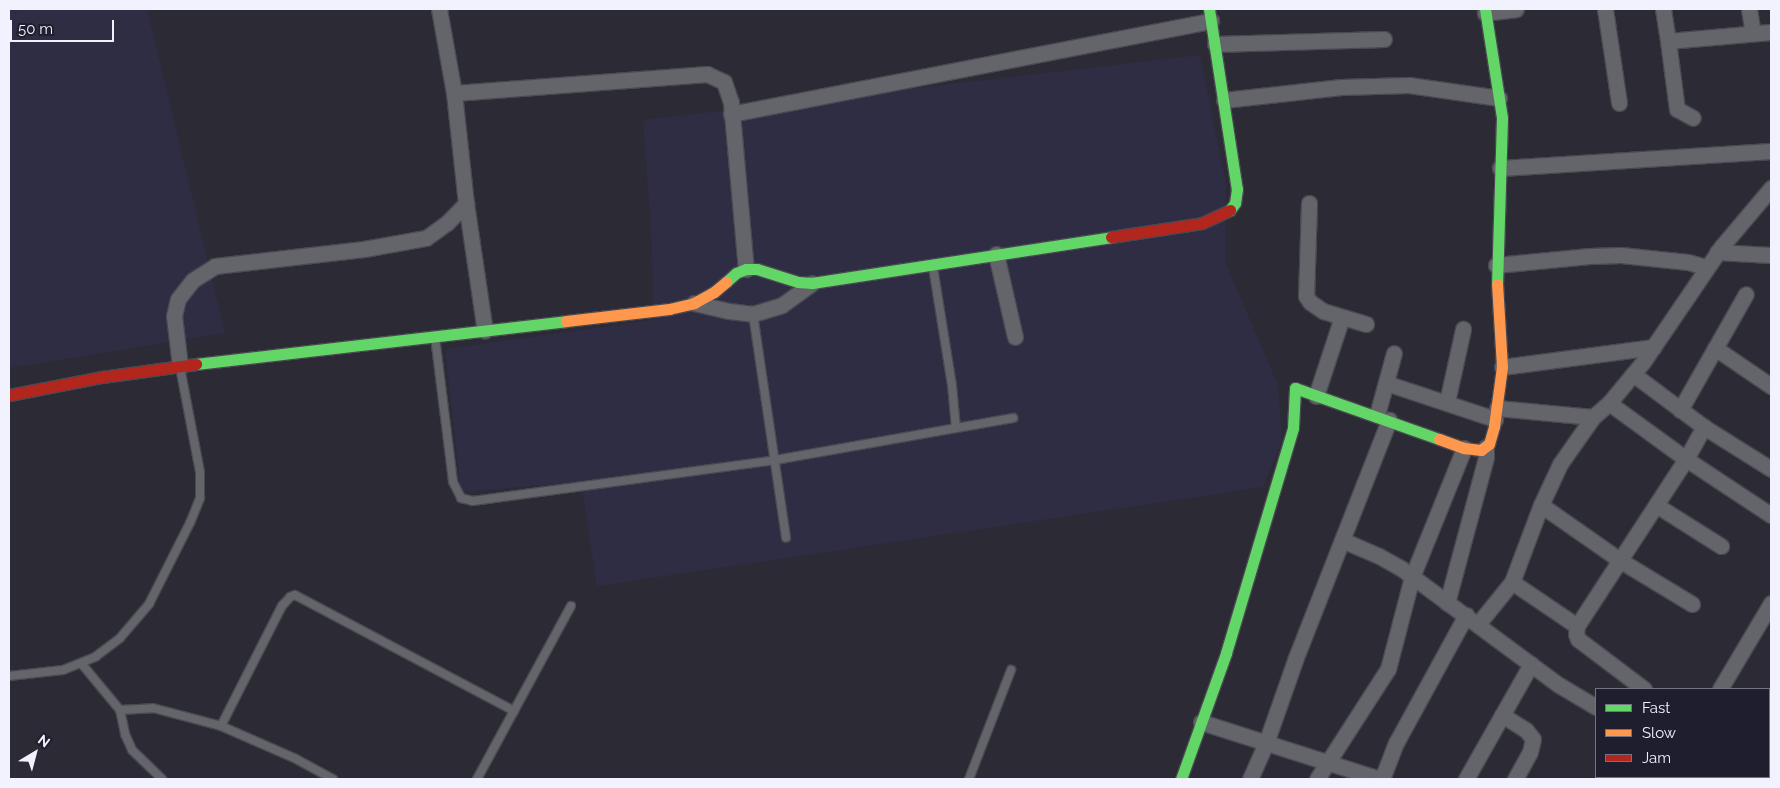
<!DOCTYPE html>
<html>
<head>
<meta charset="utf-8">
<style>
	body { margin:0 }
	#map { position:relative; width:1780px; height:788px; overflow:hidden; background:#2c2b35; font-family:Raleway,sans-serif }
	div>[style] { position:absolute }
	.built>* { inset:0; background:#2e2d43 }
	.roads { filter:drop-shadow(1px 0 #494951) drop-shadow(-1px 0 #494951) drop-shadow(0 1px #494951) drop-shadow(0 -1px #494951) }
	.lane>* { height:8px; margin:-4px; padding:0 4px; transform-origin:4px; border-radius:4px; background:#64646b }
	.street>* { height:15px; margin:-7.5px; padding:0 7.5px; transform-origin:7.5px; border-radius:7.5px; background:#64646b }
	.fast>* { height:11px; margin:-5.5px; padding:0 5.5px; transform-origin:5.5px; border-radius:5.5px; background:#63d668 }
	.slow>* { height:11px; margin:-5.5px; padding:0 5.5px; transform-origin:5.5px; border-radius:5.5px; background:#ff974d }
	.jam>* { height:11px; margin:-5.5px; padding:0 5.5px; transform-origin:5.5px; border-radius:5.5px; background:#b3261e }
	span { translate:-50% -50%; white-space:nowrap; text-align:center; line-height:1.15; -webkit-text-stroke:4px #1e1e2e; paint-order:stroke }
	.frame { position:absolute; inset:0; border:10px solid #f2f2fe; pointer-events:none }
	.legend { position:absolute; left:1595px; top:688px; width:175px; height:90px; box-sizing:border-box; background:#1e1e2e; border:1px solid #737381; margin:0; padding:6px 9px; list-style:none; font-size:15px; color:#f2f2fe }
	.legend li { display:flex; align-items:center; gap:10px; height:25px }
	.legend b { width:25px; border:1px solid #737381 }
	.north { position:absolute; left:10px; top:728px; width:50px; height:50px; -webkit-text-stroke:4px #1e1e2e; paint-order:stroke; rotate:37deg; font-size:14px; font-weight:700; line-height:20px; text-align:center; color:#f2f2fe }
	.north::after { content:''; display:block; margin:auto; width:18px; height:22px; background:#f2f2fe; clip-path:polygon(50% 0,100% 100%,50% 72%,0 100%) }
	.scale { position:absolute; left:10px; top:20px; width:104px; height:22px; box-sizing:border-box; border:2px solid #f2f2fe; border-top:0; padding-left:6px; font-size:15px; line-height:18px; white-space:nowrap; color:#f2f2fe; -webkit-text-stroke:4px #1e1e2e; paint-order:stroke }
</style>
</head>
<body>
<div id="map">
	<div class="built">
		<div style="clip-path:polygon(28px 9px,147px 9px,225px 333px,9px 368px,9px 11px)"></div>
		<div style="clip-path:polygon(1200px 55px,1226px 183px,1225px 262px,1278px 385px,1282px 440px,1263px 487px,597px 586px,581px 482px,461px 492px,445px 349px,653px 320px,652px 245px,643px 120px)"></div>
	</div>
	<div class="roads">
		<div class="lane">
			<div style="left:933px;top:267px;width:120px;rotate:80.9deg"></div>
			<div style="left:952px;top:385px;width:43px;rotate:84.7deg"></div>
			<div style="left:753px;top:314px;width:226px;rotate:81.6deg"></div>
			<div style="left:435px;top:337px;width:146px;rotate:82.9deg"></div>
			<div style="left:453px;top:482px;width:18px;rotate:63deg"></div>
			<div style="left:461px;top:498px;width:12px;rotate:14deg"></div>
			<div style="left:473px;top:501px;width:305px;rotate:-7.7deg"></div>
			<div style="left:775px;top:460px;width:242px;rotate:-10deg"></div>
			<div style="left:81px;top:663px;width:61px;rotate:50.3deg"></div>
			<div style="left:120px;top:710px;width:25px;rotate:78deg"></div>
			<div style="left:125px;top:734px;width:17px;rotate:66deg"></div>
			<div style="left:132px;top:750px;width:42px;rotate:44deg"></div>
			<div style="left:9px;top:676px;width:54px;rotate:-6.3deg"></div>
			<div style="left:63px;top:670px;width:35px;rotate:-22deg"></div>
			<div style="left:95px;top:657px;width:31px;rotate:-37deg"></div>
			<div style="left:120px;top:638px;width:45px;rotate:-49.5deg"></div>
			<div style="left:149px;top:604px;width:91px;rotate:-63.2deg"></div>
			<div style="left:190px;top:523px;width:27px;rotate:-68deg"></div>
			<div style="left:200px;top:498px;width:26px;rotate:-90deg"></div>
			<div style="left:200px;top:472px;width:107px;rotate:-100.8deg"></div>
			<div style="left:120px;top:710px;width:33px;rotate:-3deg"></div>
			<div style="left:153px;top:708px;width:70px;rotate:14.8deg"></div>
			<div style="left:221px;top:726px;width:82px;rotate:23.7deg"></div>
			<div style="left:296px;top:759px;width:42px;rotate:28.4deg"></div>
			<div style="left:221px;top:726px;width:135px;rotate:-63.1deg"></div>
			<div style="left:282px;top:606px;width:12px;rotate:-48deg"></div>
			<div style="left:290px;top:597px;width:5px;rotate:-22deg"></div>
			<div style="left:295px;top:595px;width:248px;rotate:27.9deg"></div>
			<div style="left:477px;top:779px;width:197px;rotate:-61.5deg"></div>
			<div style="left:969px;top:779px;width:117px;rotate:-68.9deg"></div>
		</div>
		<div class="street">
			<div style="left:439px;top:9px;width:85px;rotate:79.9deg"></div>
			<div style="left:454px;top:93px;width:111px;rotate:83.8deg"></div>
			<div style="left:466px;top:203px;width:129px;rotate:81.6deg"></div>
			<div style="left:1605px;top:9px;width:95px;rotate:81.5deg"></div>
			<div style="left:1663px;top:9px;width:32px;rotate:81deg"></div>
			<div style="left:1668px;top:41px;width:103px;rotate:-5deg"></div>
			<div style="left:1749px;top:9px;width:24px;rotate:81deg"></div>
			<div style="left:1485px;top:13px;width:31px;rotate:-7deg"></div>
			<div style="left:1668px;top:41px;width:69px;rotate:82.5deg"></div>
			<div style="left:1677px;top:109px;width:18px;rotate:29deg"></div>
			<div style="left:1215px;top:44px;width:169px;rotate:-1.7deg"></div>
			<div style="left:454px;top:93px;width:254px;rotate:-4.3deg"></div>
			<div style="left:707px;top:74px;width:19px;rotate:25deg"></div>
			<div style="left:724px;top:82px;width:21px;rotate:71deg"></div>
			<div style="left:731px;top:102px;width:168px;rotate:84.9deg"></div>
			<div style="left:1224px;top:100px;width:118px;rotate:-6.3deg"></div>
			<div style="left:1341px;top:87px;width:68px;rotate:-1.7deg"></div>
			<div style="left:1409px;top:85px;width:91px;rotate:8.2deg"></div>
			<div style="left:731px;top:114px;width:489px;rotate:-11deg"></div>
			<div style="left:1500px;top:168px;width:272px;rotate:-3.6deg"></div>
			<div style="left:1309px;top:203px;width:93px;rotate:91.8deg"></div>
			<div style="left:1306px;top:296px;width:7px;rotate:56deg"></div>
			<div style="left:1310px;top:302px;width:16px;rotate:35deg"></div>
			<div style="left:1323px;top:311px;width:45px;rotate:16.8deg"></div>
			<div style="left:1717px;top:252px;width:54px;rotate:3.2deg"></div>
			<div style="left:996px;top:254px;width:85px;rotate:77.1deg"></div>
			<div style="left:1496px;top:265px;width:94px;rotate:-5.5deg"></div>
			<div style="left:1590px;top:256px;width:31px;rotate:-2deg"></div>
			<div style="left:1621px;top:255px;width:67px;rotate:6deg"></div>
			<div style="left:1688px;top:262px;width:19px;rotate:16deg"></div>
			<div style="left:694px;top:303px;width:36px;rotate:13deg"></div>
			<div style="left:729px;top:311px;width:24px;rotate:7deg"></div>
			<div style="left:753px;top:314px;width:30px;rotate:-17deg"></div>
			<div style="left:782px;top:305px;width:37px;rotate:-36deg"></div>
			<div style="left:1715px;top:348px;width:68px;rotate:34.2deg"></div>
			<div style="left:180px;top:366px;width:50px;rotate:-96.8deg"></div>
			<div style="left:174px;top:316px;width:17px;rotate:-77deg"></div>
			<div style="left:178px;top:299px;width:24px;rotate:-52deg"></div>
			<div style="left:193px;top:280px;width:26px;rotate:-32deg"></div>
			<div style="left:215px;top:266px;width:150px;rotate:-6.5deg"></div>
			<div style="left:364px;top:249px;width:63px;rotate:-10.1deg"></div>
			<div style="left:426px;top:238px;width:26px;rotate:-36deg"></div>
			<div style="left:447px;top:223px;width:28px;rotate:-46deg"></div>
			<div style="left:1502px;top:367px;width:153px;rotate:-7.5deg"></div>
			<div style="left:1633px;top:374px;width:89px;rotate:36.7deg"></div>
			<div style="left:1704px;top:427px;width:79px;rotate:32.1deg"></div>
			<div style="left:1386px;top:383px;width:115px;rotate:18.3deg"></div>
			<div style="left:1316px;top:396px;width:83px;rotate:-71.8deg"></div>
			<div style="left:1447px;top:402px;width:75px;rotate:-77.6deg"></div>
			<div style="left:1609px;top:403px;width:95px;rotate:36deg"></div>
			<div style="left:1686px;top:459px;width:102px;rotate:33.4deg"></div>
			<div style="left:1497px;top:408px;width:96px;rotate:5.4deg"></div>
			<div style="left:1680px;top:410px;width:133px;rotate:-60.4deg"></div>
			<div style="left:1377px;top:415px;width:64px;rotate:-74.7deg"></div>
			<div style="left:1541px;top:505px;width:98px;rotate:35deg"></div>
			<div style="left:1621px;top:561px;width:83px;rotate:31.2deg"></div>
			<div style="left:1656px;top:505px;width:77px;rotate:32.2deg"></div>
			<div style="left:1342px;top:540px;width:40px;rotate:23.4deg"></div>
			<div style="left:1379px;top:556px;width:26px;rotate:29deg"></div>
			<div style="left:1402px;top:569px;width:195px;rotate:36.5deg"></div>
			<div style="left:1559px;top:685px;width:43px;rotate:30.7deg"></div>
			<div style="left:1512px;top:582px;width:78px;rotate:34.1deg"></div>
			<div style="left:1447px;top:603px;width:151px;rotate:-75deg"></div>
			<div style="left:1486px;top:457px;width:10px;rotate:-90deg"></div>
			<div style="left:1478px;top:624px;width:54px;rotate:-51deg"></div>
			<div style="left:1512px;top:582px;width:82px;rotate:-69.4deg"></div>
			<div style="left:1541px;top:505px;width:45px;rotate:-65.1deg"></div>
			<div style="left:1560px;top:464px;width:57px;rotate:-54.9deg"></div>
			<div style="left:1593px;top:417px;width:21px;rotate:-41deg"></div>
			<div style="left:1609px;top:403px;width:53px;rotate:-50.3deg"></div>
			<div style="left:1643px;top:362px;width:140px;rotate:-55.7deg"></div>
			<div style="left:1722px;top:246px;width:76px;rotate:-49.8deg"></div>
			<div style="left:1644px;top:689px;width:83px;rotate:-142.9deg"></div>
			<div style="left:1578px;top:639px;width:5px;rotate:-112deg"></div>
			<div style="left:1576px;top:634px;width:8px;rotate:-83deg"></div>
			<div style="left:1577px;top:626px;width:199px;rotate:-56.9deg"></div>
			<div style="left:1686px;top:459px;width:37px;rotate:-61deg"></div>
			<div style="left:1720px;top:689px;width:100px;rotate:-59.3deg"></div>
			<div style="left:1769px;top:707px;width:2px;rotate:27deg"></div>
			<div style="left:1502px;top:715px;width:28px;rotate:32deg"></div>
			<div style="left:1526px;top:730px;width:11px;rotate:52deg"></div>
			<div style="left:1533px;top:739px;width:13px;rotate:103deg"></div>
			<div style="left:1530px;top:752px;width:31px;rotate:119deg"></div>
			<div style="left:1201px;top:722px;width:188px;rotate:17.7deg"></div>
			<div style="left:1738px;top:777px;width:2px;rotate:90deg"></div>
			<div style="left:1250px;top:779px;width:39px;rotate:-66deg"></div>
			<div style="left:1266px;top:743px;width:88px;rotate:-70.7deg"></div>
			<div style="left:1295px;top:660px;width:258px;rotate:-68.6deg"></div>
			<div style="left:1317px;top:779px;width:131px;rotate:-57.2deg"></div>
			<div style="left:1388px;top:669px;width:95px;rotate:-75.4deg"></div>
			<div style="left:1412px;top:577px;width:139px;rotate:-68deg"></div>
			<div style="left:1382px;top:779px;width:39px;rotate:-69deg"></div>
			<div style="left:1396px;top:743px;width:146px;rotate:-61.3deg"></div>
			<div style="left:1466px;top:779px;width:132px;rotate:-60.5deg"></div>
			<div style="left:1696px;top:779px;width:2px;rotate:-90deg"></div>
		</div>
		<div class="fast">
			<div style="left:1209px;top:9px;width:182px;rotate:81.2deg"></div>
			<div style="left:1237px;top:189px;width:14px;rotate:98deg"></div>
			<div style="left:1235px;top:203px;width:9px;rotate:126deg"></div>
			<div style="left:1485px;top:9px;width:110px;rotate:81.1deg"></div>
			<div style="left:1502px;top:118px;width:166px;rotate:91.7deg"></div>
			<div style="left:726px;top:282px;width:13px;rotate:-42deg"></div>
			<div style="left:736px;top:273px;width:11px;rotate:-22deg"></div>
			<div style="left:746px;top:269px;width:11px"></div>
			<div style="left:757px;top:269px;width:43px;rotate:17.6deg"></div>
			<div style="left:798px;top:282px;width:14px;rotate:4deg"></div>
			<div style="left:812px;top:283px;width:303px;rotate:-8.7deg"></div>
			<div style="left:196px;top:364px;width:372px;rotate:-6.6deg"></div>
			<div style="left:1181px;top:779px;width:134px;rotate:-70.3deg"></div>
			<div style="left:1226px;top:653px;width:235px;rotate:-73.4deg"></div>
			<div style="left:1293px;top:428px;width:40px;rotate:-87.1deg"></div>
			<div style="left:1295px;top:388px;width:153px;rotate:19.5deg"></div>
		</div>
		<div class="slow">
			<div style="left:566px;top:321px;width:104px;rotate:-6.6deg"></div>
			<div style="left:669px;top:309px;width:26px;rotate:-13deg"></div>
			<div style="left:694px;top:303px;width:23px;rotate:-29deg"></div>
			<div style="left:714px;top:292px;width:16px;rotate:-40deg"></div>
			<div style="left:1439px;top:439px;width:27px;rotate:20deg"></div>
			<div style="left:1464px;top:448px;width:17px;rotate:7deg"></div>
			<div style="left:1481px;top:450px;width:10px;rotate:-37deg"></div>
			<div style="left:1489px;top:444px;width:19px;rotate:-74deg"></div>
			<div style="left:1494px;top:426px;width:60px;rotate:-82.3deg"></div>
			<div style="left:1502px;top:367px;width:83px;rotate:-93.4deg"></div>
		</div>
		<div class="jam">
			<div style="left:1111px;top:237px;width:92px;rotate:-8.7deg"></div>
			<div style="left:1202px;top:223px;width:31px;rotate:-25deg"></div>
			<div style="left:9px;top:395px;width:95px;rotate:-11deg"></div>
			<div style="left:102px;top:377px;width:95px;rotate:-7.9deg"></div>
		</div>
	</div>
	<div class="frame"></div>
	<ul class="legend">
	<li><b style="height:6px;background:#63d668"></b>Fast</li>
	<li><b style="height:6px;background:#ff974d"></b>Slow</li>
	<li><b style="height:6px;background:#b3261e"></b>Jam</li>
	</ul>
	<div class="north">N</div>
	<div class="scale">50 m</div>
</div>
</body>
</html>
